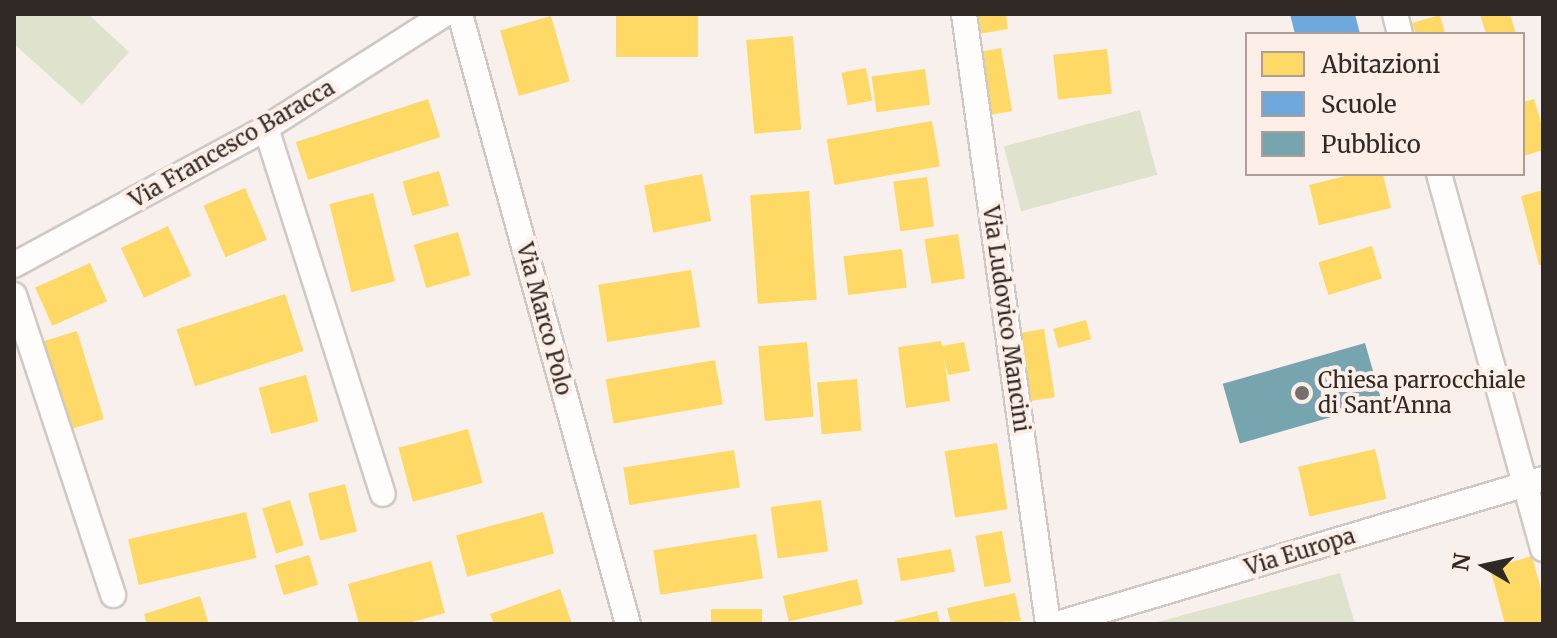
<!DOCTYPE html>
<html>
<head>
<meta charset="utf-8">
<style>
	body { margin:0 }
	#map { position:relative; width:1557px; height:638px; overflow:hidden; background:#f8f0ec; font-family:Merriweather,serif }
	div>[style] { position:absolute }
	.green>* { inset:0; background:#dfe2cc; transform-origin:0 0 }
	.homes>* { inset:0; background:#ffd966; transform-origin:0 0 }
	.schools>* { inset:0; background:#6fa8dc }
	.public>* { inset:0; background:#76a5af; transform-origin:0 0 }
	.roads { filter:drop-shadow(2px 0 #cfc8c4) drop-shadow(-2px 0 #cfc8c4) drop-shadow(0 2px #cfc8c4) drop-shadow(0 -2px #cfc8c4) }
	.minor>* { height:24px; margin:-12px; padding:0 12px; transform-origin:12px; border-radius:12px; background:#fefdfc }
	.dots>* { width:22px; height:22px; translate:-50% -50%; box-sizing:border-box; border:4px solid #fdeee7; border-radius:50% }
	span { translate:-50% -50%; white-space:nowrap; text-align:center; line-height:1.15; -webkit-text-stroke:8px #fdeee7; paint-order:stroke }
	.street-label { font-size:22px; color:#302926 }
	.poi-label { font-size:22px; color:#302926 }
	.left { translate:0 -50%; text-align:left }
	.frame { position:absolute; inset:0; border:16px solid #302926; pointer-events:none }
	.legend { position:absolute; left:1245px; top:32px; width:280px; height:144px; box-sizing:border-box; background:#fdeee7; border:2px solid #ab9f9a; margin:0; padding:10px 14px; list-style:none; font-size:24px; color:#302926 }
	.legend li { display:flex; align-items:center; gap:16px; height:40px }
	.legend b { width:40px; border:2px solid #ab9f9a }
	.north { position:absolute; left:1445px; top:526px; width:80px; height:80px; -webkit-text-stroke:6px #fdeee7; paint-order:stroke; rotate:279deg; font-size:22px; font-weight:700; line-height:32px; text-align:center; color:#302926 }
	.north::after { content:''; display:block; margin:auto; width:28px; height:36px; background:#302926; clip-path:polygon(50% 0,100% 100%,50% 72%,0 100%) }
</style>
</head>
<body>
<div id="map">
	<div class="green">
		<div style="clip-path:polygon(14px 14px,88px 14px,129px 52px,82px 105px,14px 44px)"></div>
		<div style="left:1140px;top:110px;width:67px;height:141px;rotate:75deg"></div>
		<div style="clip-path:polygon(1340px 573px,1355px 624px,1150px 624px)"></div>
	</div>
	<div class="homes">
		<div style="left:616px;top:14px;width:82px;height:43px"></div>
		<div style="clip-path:polygon(975px 14px,1006px 14px,1008px 29px,978px 34px)"></div>
		<div style="clip-path:polygon(1480px 14px,1510px 14px,1516px 34px,1486px 34px)"></div>
		<div style="clip-path:polygon(1440px 15px,1445px 34px,1416px 34px,1412px 23px)"></div>
		<div style="left:551px;top:16px;width:68px;height:53px;rotate:74deg"></div>
		<div style="left:793px;top:36px;width:94px;height:47px;rotate:85deg"></div>
		<div style="left:1001px;top:48px;width:64px;height:21px;rotate:80deg"></div>
		<div style="left:1107px;top:49px;width:45px;height:54px;rotate:84deg"></div>
		<div style="left:866px;top:68px;width:33px;height:25px;rotate:79deg"></div>
		<div style="left:925px;top:69px;width:36px;height:54px;rotate:82deg"></div>
		<div style="left:428px;top:99px;width:40px;height:139px;rotate:72deg"></div>
		<div style="clip-path:polygon(1534px 99px,1543px 129px,1543px 150px,1523px 156px,1523px 102px)"></div>
		<div style="left:932px;top:121px;width:46px;height:107px;rotate:80deg"></div>
		<div style="left:439px;top:171px;width:36px;height:38px;rotate:74deg"></div>
		<div style="left:702px;top:174px;width:48px;height:59px;rotate:79deg"></div>
		<div style="clip-path:polygon(1353px 174px,1383px 174px,1391px 208px,1319px 225px,1309px 185px)"></div>
		<div style="left:927px;top:177px;width:50px;height:34px;rotate:82deg"></div>
		<div style="left:245px;top:188px;width:56px;height:45px;rotate:67deg"></div>
		<div style="clip-path:polygon(1543px 190px,1543px 264px,1539px 265px,1521px 196px)"></div>
		<div style="left:809px;top:191px;width:109px;height:59px;rotate:86deg"></div>
		<div style="left:373px;top:193px;width:91px;height:45px;rotate:76deg"></div>
		<div style="left:168px;top:226px;width:55px;height:52px;rotate:65deg"></div>
		<div style="left:458px;top:232px;width:45px;height:46px;rotate:74deg"></div>
		<div style="left:958px;top:234px;width:45px;height:34px;rotate:81deg"></div>
		<div style="left:1372px;top:246px;width:34px;height:56px;rotate:73deg"></div>
		<div style="left:902px;top:249px;width:39px;height:59px;rotate:83deg"></div>
		<div style="left:90px;top:263px;width:42px;height:60px;rotate:66deg"></div>
		<div style="left:691px;top:270px;width:58px;height:94px;rotate:81deg"></div>
		<div style="left:285px;top:294px;width:60px;height:114px;rotate:72deg"></div>
		<div style="left:1086px;top:320px;width:20px;height:34px;rotate:75deg"></div>
		<div style="left:1044px;top:329px;width:69px;height:24px;rotate:81deg"></div>
		<div style="left:77px;top:331px;width:92px;height:35px;rotate:73deg"></div>
		<div style="clip-path:polygon(941px 341px,942px 346px,964px 342px,970px 371px,948px 375px,944px 358px,950px 401px,906px 408px,898px 347px)"></div>
		<div style="left:807px;top:342px;width:75px;height:49px;rotate:85deg"></div>
		<div style="left:715px;top:360px;width:45px;height:111px;rotate:80deg"></div>
		<div style="left:306px;top:375px;width:48px;height:49px;rotate:75deg"></div>
		<div style="left:857px;top:379px;width:52px;height:40px;rotate:85deg"></div>
		<div style="left:468px;top:429px;width:56px;height:72px;rotate:75deg"></div>
		<div style="left:997px;top:443px;width:67px;height:53px;rotate:81deg"></div>
		<div style="left:1375px;top:449px;width:51px;height:79px;rotate:77deg"></div>
		<div style="left:734px;top:450px;width:38px;height:112px;rotate:81deg"></div>
		<div style="left:345px;top:484px;width:49px;height:38px;rotate:76deg"></div>
		<div style="left:290px;top:500px;width:47px;height:29px;rotate:73deg"></div>
		<div style="left:821px;top:500px;width:52px;height:51px;rotate:82deg"></div>
		<div style="left:246px;top:512px;width:47px;height:121px;rotate:77deg"></div>
		<div style="left:543px;top:512px;width:43px;height:90px;rotate:75deg"></div>
		<div style="left:1002px;top:531px;width:52px;height:27px;rotate:80deg"></div>
		<div style="left:756px;top:534px;width:45px;height:104px;rotate:81deg"></div>
		<div style="left:951px;top:549px;width:23px;height:55px;rotate:80deg"></div>
		<div style="left:309px;top:555px;width:31px;height:36px;rotate:73deg"></div>
		<div style="clip-path:polygon(1532px 556px,1543px 596px,1543px 624px,1505px 624px,1490px 568px)"></div>
		<div style="clip-path:polygon(431px 561px,445px 613px,405px 624px,359px 624px,348px 584px)"></div>
		<div style="left:857px;top:579px;width:26px;height:76px;rotate:77deg"></div>
		<div style="clip-path:polygon(560px 589px,572px 624px,494px 624px,490px 614px)"></div>
		<div style="clip-path:polygon(1015px 593px,1021px 621px,951px 624px,947px 608px)"></div>
		<div style="clip-path:polygon(200px 596px,209px 624px,147px 624px,144px 614px)"></div>
		<div style="left:711px;top:609px;width:51px;height:15px"></div>
		<div style="clip-path:polygon(937px 611px,940px 624px,896px 624px,895px 621px)"></div>
	</div>
	<div class="schools">
		<div style="clip-path:polygon(1290px 14px,1355px 14px,1360px 34px,1295px 34px)"></div>
	</div>
	<div class="public">
		<div style="left:1365px;top:343px;width:62px;height:148px;rotate:74deg"></div>
	</div>
	<div class="roads">
		<div class="minor">
			<div style="left:460px;top:14px;width:633px;rotate:74.6deg"></div>
			<div style="left:964px;top:14px;width:616px;rotate:82.16deg"></div>
			<div style="left:1395px;top:14px;width:21px;rotate:76deg"></div>
			<div style="left:266px;top:128px;width:384px;rotate:72.3deg"></div>
			<div style="left:1439px;top:174px;width:389px;rotate:74.5deg"></div>
			<div style="left:14px;top:265px;width:287px;rotate:-28.5deg"></div>
			<div style="left:266px;top:128px;width:212px;rotate:-32.5deg"></div>
			<div style="left:14px;top:295px;width:316px;rotate:71.7deg"></div>
			<div style="left:1057px;top:624px;width:507px;rotate:-16.61deg"></div>
		</div>
	</div>
	<div class="dots">
		<div style="left:1302px;top:393px;background:#766f6b"></div>
	</div>
	<div class="street-label">
		<span style="left:232px;top:144px;rotate:-30deg">Via Francesco Baracca</span>
		<span style="left:544px;top:319px;rotate:75deg">Via Marco Polo</span>
		<span style="left:1006px;top:319px;rotate:82deg">Via Ludovico Mancini</span>
		<span style="left:1300px;top:552px;rotate:-17deg">Via Europa</span>
	</div>
	<div class="poi-label">
		<span class="left" style="left:1318px;top:393px">Chiesa parrocchiale<br>di Sant'Anna</span>
	</div>
	<div class="frame"></div>
	<ul class="legend">
	<li><b style="height:22px;background:#ffd966"></b>Abitazioni</li>
	<li><b style="height:22px;background:#6fa8dc"></b>Scuole</li>
	<li><b style="height:22px;background:#76a5af"></b>Pubblico</li>
	</ul>
	<div class="north">N</div>
</div>
</body>
</html>
